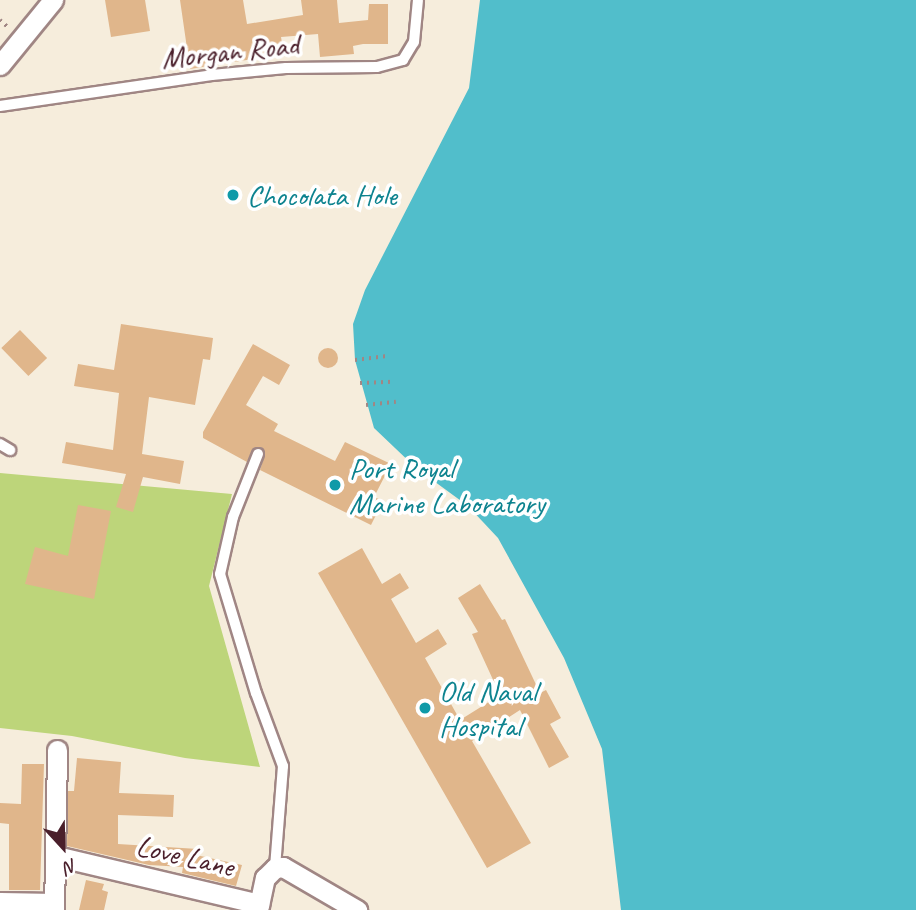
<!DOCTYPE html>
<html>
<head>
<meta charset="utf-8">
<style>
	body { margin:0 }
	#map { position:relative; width:916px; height:910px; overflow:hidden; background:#f6eddc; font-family:Caveat,sans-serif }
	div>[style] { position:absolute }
	.green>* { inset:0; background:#bdd57a }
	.water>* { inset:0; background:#51becb }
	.building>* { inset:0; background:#e0b68b; transform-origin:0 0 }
	.round { border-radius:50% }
	.path>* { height:3.5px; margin-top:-1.75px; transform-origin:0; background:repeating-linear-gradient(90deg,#a08684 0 2px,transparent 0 7px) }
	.roads { filter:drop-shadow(2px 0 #a08684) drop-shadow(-2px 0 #a08684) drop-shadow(0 2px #a08684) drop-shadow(0 -2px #a08684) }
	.service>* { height:10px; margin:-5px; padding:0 5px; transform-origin:5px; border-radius:5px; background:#fff }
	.minor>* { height:19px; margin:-9.5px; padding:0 9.5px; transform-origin:9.5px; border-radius:9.5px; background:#fff }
	.dots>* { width:19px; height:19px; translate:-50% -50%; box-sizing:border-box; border:4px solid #fff; border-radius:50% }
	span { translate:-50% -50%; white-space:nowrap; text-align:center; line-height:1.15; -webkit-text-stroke:7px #fff; paint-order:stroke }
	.street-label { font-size:30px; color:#4a1f2b }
	.culture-label { font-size:30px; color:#0d838f }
	.left { translate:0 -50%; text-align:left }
	.north { position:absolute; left:28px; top:812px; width:70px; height:70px; -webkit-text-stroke:5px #fff; paint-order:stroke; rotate:158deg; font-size:19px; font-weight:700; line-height:28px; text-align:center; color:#4a1f2b }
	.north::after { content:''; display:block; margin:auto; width:24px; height:32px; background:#4a1f2b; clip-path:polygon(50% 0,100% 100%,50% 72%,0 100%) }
</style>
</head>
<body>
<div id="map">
	<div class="green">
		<div style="clip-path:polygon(0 473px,232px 494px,209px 586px,260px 767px,185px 758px,72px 736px,0 728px)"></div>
	</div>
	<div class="water">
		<div style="clip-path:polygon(480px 0,916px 0,916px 910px,621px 910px,602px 749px,564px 658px,498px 538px,468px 506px,416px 468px,374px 428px,355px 360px,353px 324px,365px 290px,469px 88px)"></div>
	</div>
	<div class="building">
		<div style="clip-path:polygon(105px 0,145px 0,150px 31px,111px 37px)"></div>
		<div style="clip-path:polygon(180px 0,243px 0,247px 24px,303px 15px,301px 0,337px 0,339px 23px,368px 20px,369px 4px,388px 4px,388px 44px,363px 44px,353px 46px,354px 54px,320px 57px,318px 34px,281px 37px,284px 54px,190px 69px)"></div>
		<div style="clip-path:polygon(121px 324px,213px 338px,210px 360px,203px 359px,195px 405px,149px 397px,142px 454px,184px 461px,180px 484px,143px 477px,133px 512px,116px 507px,126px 474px,62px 463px,66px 442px,113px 450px,119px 393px,74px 386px,78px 364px,114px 370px)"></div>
		<div style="left:20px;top:330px;width:39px;height:26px;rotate:46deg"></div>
		<div style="clip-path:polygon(253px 344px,290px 365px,279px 385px,263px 376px,246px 405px,278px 424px,274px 431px,335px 461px,345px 442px,391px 464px,374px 497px,383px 501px,371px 525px,260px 470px,265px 454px,261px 447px,253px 449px,247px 462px,203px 438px,203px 432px)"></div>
		<div class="round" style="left:318px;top:348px;width:20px;height:20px"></div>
		<div style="clip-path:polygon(78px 505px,111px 511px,94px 599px,25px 584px,35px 547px,68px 556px)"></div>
		<div style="clip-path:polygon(362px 548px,382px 584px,400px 573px,409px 588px,391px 599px,416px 643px,438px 629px,447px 644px,425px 658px,460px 720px,500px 695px,472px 634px,478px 632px,458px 598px,480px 584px,502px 620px,505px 619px,540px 693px,546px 690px,561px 718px,550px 724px,569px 757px,549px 768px,520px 710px,472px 741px,531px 843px,487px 868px,318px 573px)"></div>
		<div style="clip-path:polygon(77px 758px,121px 762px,119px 793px,174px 795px,173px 817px,118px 815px,118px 844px,198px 849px,196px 855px,242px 865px,236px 886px,182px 873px,183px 867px,149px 865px,67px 846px,68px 791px,74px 791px)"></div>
		<div style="clip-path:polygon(22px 764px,44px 764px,40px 890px,9px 890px,9px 824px,0 823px,0 803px,21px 804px)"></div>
		<div style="clip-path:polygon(86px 880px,104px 884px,102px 890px,108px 892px,104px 910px,79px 910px)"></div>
	</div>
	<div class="path">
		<div style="left:0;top:20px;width:12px;rotate:42deg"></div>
		<div style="left:355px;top:360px;width:34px;rotate:-7deg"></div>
		<div style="left:360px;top:383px;width:33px;rotate:-2deg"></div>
		<div style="left:366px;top:405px;width:30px;rotate:-6deg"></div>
	</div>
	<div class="roads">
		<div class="service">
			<div style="left:0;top:106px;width:214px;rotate:-8.3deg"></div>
			<div style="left:212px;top:75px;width:74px;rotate:-5.4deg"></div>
			<div style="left:286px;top:68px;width:91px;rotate:-0.6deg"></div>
			<div style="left:377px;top:67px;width:27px;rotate:-15deg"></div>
			<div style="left:403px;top:60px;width:21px;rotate:-59deg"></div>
			<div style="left:414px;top:42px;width:42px;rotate:-84.6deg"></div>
			<div style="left:0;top:444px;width:12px;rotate:31deg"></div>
			<div style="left:258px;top:454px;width:68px;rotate:111.6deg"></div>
			<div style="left:233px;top:517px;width:58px;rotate:102.8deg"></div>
			<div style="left:220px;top:574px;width:124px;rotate:73.2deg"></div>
			<div style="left:256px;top:693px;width:78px;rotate:69.7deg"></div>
			<div style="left:283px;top:766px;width:102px;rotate:94.5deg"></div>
		</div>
		<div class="minor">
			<div style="left:0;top:65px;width:84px;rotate:-50.8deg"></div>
			<div style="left:56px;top:856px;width:209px;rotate:13.3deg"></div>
			<div style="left:0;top:902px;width:54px;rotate:1.1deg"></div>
			<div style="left:54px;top:910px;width:160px;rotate:-88.9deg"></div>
			<div style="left:258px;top:910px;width:33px;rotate:-78deg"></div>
			<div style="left:265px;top:878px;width:14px;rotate:-45deg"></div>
			<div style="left:275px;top:868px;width:8px;rotate:-7deg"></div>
			<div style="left:283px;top:867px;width:86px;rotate:30.2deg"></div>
		</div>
	</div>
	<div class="dots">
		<div style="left:233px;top:195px;background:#0f9aa8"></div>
		<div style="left:335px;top:485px;background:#0f9aa8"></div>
		<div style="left:425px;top:708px;background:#0f9aa8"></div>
	</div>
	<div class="street-label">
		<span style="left:230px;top:51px;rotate:-6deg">Morgan Road</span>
		<span style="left:185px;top:856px;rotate:13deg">Love Lane</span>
	</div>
	<div class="culture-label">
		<span class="left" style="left:247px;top:195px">Chocolata Hole</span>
		<span class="left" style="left:349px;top:485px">Port Royal<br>Marine Laboratory</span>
		<span class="left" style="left:439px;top:708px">Old Naval<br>Hospital</span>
	</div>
	<div class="north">N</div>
</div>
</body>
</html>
